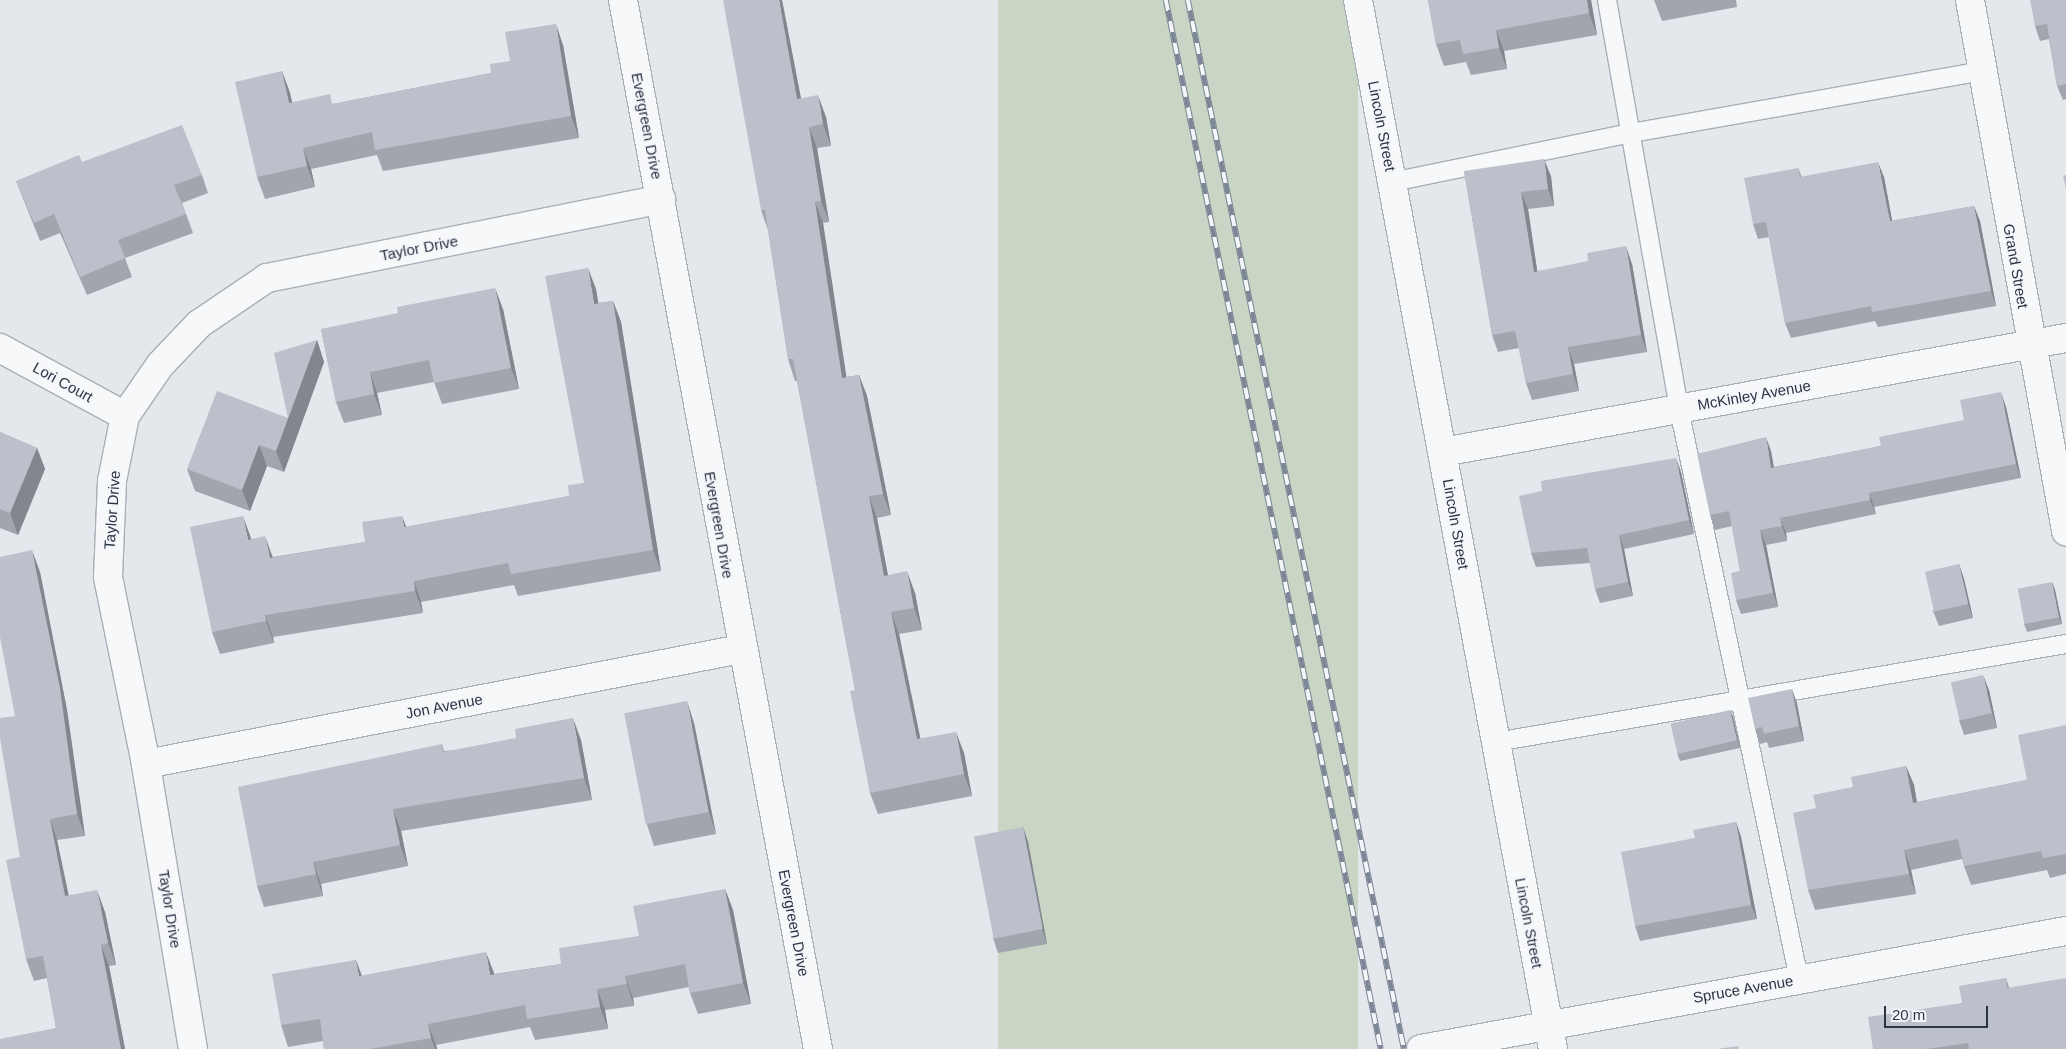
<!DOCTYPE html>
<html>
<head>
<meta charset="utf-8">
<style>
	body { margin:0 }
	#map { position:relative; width:2066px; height:1049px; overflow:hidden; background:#e4e7ec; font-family:Helvetica,sans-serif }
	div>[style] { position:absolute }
	.green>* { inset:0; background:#c9d6c5; transform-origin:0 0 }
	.roads { filter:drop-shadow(1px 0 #a9aeb7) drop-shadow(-1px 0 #a9aeb7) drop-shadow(0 1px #a9aeb7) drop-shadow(0 -1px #a9aeb7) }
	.service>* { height:18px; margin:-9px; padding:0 9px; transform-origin:9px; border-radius:9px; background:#f7f8fa }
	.minor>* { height:28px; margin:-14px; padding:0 14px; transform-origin:14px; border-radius:14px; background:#f7f8fa }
	.rail>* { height:5.5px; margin-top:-2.75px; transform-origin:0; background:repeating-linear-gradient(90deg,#f4f6f9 0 11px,#7d8696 0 22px); box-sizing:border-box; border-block:1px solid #7d8696 }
	.wall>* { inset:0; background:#a1a5ae }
	.shaded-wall>* { inset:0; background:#83868d }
	.building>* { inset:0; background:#bbc0ca; transform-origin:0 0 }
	span { translate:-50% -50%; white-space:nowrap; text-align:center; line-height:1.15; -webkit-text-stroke:4px #f4f6f9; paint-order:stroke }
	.street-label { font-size:15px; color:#2b3445 }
	.scale { position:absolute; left:1884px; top:1006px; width:104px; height:22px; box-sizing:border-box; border:2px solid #2b3445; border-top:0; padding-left:6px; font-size:15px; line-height:18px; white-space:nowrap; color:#2b3445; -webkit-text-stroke:4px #f4f6f9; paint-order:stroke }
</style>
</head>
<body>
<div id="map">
	<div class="green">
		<div style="left:998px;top:0;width:360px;height:1065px"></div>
	</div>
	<div class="roads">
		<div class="service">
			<div style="left:1607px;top:0;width:415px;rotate:80deg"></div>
			<div style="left:1679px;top:409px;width:582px;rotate:78.11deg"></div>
			<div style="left:1392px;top:182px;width:244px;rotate:-11.6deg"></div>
			<div style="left:1631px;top:133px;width:356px;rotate:-10deg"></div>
			<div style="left:1496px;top:742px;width:578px;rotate:-9.76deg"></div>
		</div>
		<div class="minor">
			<div style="left:623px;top:0;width:1067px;rotate:79.47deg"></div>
			<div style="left:1358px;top:0;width:1067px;rotate:79.47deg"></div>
			<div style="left:1970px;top:0;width:540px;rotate:79.75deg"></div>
			<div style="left:0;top:348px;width:142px;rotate:28.5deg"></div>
			<div style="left:1443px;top:452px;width:633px;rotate:-10.37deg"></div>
			<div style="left:146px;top:764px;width:606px;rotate:-10.94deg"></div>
			<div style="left:193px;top:1049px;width:289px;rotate:-99.4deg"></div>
			<div style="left:146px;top:764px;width:191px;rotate:-101.5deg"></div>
			<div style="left:108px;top:577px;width:96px;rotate:-87.6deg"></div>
			<div style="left:112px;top:481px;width:66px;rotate:-78.7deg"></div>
			<div style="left:125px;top:416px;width:62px;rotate:-55.5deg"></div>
			<div style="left:160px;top:365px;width:57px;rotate:-46.4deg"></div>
			<div style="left:199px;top:324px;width:82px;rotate:-34.1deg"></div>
			<div style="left:267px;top:278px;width:402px;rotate:-11.3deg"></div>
			<div style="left:1421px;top:1049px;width:656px;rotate:-10.37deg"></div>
		</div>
	</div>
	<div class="rail">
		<div style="left:1166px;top:0;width:1071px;rotate:78.42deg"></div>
		<div style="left:1188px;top:0;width:1071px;rotate:78.36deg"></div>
	</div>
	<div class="wall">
		<div style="clip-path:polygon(782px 0,801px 98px,826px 117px,831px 146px,817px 148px,829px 222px,823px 223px,846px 377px,859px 375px,867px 396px,891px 515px,877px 518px,888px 575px,915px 593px,922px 630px,899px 634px,920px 739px,964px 753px,972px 796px,878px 814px,870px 793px,855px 690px,797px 381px,795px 381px,788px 359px,768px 230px,761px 210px)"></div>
		<div style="clip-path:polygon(1428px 0,1591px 0,1597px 35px,1504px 51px,1507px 69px,1471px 75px,1466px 62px,1444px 66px,1436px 44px)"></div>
		<div style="clip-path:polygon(1654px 0,1736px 0,1737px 7px,1662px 21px)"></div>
		<div style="clip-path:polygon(2066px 0,2066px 99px,2063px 100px,2057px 86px,2049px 39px,2040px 41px,2035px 26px)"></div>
		<div style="clip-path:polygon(563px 45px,579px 138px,383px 171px,377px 155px,311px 169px,315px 187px,265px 199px,257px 177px,282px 71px,290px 93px,292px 102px,333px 104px,491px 73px,510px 61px)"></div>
		<div style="clip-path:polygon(82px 162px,202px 175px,208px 193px,182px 203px,193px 233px,125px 258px,132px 277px,87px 295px,60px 233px,40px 241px,16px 181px)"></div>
		<div style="clip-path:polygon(1798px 168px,1802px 177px,1884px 177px,1892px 221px,1974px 206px,1980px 221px,1996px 306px,1878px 327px,1875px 321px,1791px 338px,1785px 323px,1769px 237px,1758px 239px,1753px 224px)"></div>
		<div style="clip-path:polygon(1464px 171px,1551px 176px,1554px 206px,1528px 209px,1537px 271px,1632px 264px,1647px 352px,1574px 364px,1579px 391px,1532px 400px,1526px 383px,1519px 348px,1498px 352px,1492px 335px)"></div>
		<div style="clip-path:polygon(596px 289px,598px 303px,613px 301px,621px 322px,661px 571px,518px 596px,514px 585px,421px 602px,423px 613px,273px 637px,274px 643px,220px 654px,212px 632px,251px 539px,273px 557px,365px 542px,407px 527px,569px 496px,584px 483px)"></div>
		<div style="clip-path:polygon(503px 309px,519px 389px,442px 404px,434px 382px,377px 393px,382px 415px,344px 423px,336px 402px,321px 329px)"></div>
		<div style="clip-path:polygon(317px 340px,324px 362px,284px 472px,267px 466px,250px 511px,195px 491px,187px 469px,288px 418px)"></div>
		<div style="clip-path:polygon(2006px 407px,2021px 478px,1874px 507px,1876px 514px,1786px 533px,1787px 541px,1766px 545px,1778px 607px,1741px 614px,1736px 600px,1740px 571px,1732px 526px,1715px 530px,1710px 515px,1771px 451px,1774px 467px,1881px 446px)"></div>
		<div style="clip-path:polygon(0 432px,37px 448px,45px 469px,18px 535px,0 528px)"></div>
		<div style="clip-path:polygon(1681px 472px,1694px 534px,1624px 549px,1633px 596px,1600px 603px,1595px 589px,1590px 563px,1536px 567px,1531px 553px)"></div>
		<div style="clip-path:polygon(1959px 564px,1964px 579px,1973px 618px,1939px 626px,1933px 611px)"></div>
		<div style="clip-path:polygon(40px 572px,67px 710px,85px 836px,57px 840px,69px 896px,105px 912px,116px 965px,109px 966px,125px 1049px,0 1049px,56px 1028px,47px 978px,34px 981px,26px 959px,20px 857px,15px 716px)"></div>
		<div style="clip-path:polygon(2052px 582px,2055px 590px,2062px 624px,2027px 632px,2024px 624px)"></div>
		<div style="clip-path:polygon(1792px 689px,1797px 704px,1804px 741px,1769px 748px,1767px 742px,1760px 744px,1755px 729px)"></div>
		<div style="clip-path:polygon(1989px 690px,1997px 728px,1964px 735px,1959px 720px)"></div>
		<div style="clip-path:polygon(1730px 710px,1733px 717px,1740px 748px,1680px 761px,1677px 753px)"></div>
		<div style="clip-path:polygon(694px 723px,716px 834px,654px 846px,647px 825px)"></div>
		<div style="clip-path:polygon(2066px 725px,2066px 874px,2050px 878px,2047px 870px,1971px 885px,1964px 866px,1962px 859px,1911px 870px,1916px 894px,1815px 910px,1808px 890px,1816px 808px,1853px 787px,1906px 766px,1914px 785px,1917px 802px,2027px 780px)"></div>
		<div style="clip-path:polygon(581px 740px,592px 800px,401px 831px,408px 866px,321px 884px,323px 896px,264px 907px,257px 886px,442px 744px,444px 751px)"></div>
		<div style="clip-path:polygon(1736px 822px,1741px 837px,1757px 919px,1640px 941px,1635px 926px,1695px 838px)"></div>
		<div style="clip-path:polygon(1023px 827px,1028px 842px,1047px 944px,998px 953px,993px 938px)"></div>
		<div style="clip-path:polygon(725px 889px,733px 910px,751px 1004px,698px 1014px,690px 993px,689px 987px,633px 998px,634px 1006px,605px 1010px,608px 1029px,535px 1040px,530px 1027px,436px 1045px,437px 1049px,324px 1049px,323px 1041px,288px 1047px,281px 1025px,356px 960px,362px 976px,494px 974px,561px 964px,639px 936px)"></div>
		<div style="clip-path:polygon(2006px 978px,2009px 987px,2066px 1049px,1873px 1049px,1962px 1003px)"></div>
	</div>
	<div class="shaded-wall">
		<div style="clip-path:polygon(779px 0,782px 0,805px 120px,797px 99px)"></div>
		<div style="clip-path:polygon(1587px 0,1591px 0,1597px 35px,1589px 13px)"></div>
		<div style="clip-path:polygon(556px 24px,563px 45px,579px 138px,571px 116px)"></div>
		<div style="clip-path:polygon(1496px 30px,1504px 51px,1507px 69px,1499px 48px)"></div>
		<div style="clip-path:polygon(282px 71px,290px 93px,297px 125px,289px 103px)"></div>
		<div style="clip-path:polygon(818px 95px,826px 117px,831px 146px,823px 124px)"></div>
		<div style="clip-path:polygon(809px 127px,817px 148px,829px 222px,821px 201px)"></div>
		<div style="clip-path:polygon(303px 148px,311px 169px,315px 187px,307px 166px)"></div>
		<div style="clip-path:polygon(1544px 159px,1551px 176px,1554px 206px,1548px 189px)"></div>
		<div style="clip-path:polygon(1878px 162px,1884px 177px,1895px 236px,1890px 221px)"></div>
		<div style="clip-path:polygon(1521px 192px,1528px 209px,1540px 289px,1534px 272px)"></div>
		<div style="clip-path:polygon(815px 202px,823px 223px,850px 400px,842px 378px)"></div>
		<div style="clip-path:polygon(1974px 206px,1980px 221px,1996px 306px,1991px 291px)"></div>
		<div style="clip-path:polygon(1626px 246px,1632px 264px,1647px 352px,1641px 335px)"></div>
		<div style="clip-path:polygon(588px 268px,596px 289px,602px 325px,594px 304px)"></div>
		<div style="clip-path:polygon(495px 288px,503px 309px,519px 389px,511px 368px)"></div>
		<div style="clip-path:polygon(613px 301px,621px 322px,661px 571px,653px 550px)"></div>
		<div style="clip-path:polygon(317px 340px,324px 362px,284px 472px,276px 451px)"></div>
		<div style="clip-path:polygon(1568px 347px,1574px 364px,1579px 391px,1573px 374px)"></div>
		<div style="clip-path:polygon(370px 372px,377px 393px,382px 415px,374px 394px)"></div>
		<div style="clip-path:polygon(859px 375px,867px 396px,891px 515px,883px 494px)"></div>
		<div style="clip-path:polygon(2001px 392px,2006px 407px,2021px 478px,2016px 464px)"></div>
		<div style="clip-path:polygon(1766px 437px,1771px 451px,1776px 482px,1771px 468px)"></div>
		<div style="clip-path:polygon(259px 445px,267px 466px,250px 511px,242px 490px)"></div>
		<div style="clip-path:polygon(37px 448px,45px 469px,18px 535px,10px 513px)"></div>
		<div style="clip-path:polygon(1676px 458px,1681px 472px,1694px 534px,1689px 520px)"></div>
		<div style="clip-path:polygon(1869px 493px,1874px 507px,1876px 514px,1870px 500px)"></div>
		<div style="clip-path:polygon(869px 496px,877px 518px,892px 597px,884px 576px)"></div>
		<div style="clip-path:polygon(243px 516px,251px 538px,256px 561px,248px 540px)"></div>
		<div style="clip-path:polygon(402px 516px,410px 537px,404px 527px)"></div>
		<div style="clip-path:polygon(1780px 518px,1786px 533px,1787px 541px,1782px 526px)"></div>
		<div style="clip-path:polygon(1760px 530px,1766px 545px,1778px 607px,1773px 593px)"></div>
		<div style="clip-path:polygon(1619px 535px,1624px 549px,1633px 596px,1628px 582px)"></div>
		<div style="clip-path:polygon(265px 536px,273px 558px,270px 558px)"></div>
		<div style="clip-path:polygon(32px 550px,40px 572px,67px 710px,85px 836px,77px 814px)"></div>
		<div style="clip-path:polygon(1959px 564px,1964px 579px,1973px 618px,1968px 604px)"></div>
		<div style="clip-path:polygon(907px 571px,915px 593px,922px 630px,914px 608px)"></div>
		<div style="clip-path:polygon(414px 581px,421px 602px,423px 613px,415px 591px)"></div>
		<div style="clip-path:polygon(2052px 582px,2055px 590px,2062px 624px,2059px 617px)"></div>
		<div style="clip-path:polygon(891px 612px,899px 634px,925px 761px,917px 739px)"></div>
		<div style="clip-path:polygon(265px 615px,273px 637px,274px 643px,266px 621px)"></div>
		<div style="clip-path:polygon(1983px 675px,1989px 690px,1997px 728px,1992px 713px)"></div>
		<div style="clip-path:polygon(1792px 689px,1797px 704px,1804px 741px,1799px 726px)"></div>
		<div style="clip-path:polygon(687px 701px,694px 723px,716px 834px,709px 812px)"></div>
		<div style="clip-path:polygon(1730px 710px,1733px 717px,1740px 748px,1737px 740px)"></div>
		<div style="clip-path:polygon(573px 718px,581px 740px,592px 800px,584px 778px)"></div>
		<div style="clip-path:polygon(956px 732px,964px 753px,972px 796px,964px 774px)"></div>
		<div style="clip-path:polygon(1906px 766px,1914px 785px,1920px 822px,1913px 803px)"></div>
		<div style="clip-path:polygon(393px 809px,401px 831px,408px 866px,400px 845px)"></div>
		<div style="clip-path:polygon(50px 819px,57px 840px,73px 918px,65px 896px)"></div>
		<div style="clip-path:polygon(1736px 822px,1741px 837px,1757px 919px,1751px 905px)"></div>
		<div style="clip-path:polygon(1023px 827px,1028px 842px,1047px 944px,1042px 929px)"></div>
		<div style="clip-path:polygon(1904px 850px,1911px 870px,1916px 894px,1909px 874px)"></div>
		<div style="clip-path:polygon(313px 862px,321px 884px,323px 896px,316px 874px)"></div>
		<div style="clip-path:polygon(725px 889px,733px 910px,751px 1004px,743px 983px)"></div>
		<div style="clip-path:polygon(97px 890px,105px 912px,116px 965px,108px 943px)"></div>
		<div style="clip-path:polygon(101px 945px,109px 966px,125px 1049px,121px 1049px)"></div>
		<div style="clip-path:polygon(486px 952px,494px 973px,498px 996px,490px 975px)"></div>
		<div style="clip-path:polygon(356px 960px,364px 982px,359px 976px)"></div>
		<div style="clip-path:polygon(625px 976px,633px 998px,634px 1006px,627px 984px)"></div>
		<div style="clip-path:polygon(597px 989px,605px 1010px,608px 1029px,600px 1007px)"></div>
		<div style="clip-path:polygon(428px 1024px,436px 1045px,437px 1049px,435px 1049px,431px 1038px)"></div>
	</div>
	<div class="building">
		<div style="clip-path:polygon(723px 0,779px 0,797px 99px,818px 95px,823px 124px,809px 127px,821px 201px,815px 202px,842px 378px,859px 375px,883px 494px,869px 496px,884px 576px,907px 571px,914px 608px,891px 612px,917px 739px,956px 732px,964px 774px,870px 793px,850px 691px,855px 690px,793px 359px,788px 359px,765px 210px,761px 210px)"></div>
		<div style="clip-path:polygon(1428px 0,1587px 0,1589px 13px,1496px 30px,1499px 48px,1463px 54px,1460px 40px,1436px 44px)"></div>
		<div style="clip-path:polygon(2030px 0,2066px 0,2066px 84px,2057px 86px,2047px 24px,2035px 26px)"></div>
		<div style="clip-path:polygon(556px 24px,571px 116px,375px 150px,372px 132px,303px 148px,307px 166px,257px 177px,235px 82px,282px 71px,289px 103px,330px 94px,332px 104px,491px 73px,490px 64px,510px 61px,505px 32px)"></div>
		<div style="clip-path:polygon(182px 125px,202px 175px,174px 185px,186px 214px,118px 240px,125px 258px,80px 277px,54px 214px,34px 223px,16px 181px,79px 155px,82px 162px)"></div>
		<div style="clip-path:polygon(1544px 159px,1548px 189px,1521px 192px,1534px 272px,1588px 261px,1587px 253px,1626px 246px,1641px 335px,1568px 347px,1573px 374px,1526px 383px,1515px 331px,1492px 335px,1464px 171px)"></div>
		<div style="clip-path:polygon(1878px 162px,1890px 221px,1974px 206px,1991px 291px,1872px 312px,1871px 306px,1785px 323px,1766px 222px,1753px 224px,1744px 178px,1798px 168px,1800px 177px)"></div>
		<div style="clip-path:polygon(2066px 175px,2066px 189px,2063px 176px)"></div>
		<div style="clip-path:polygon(588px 268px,594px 304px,613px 301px,653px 550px,511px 574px,508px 563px,414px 581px,415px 591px,265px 615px,266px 621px,212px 632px,190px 527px,243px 516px,248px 540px,265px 536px,270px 558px,365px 542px,362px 522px,402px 516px,404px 527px,569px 496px,568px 485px,584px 483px,545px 276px)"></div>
		<div style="clip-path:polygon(495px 288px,511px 368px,434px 383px,429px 360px,370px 372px,374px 394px,336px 402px,321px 329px,398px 313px,397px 307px)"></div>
		<div style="clip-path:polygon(317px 340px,276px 451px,259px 445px,242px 490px,187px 469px,217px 391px,288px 418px,274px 353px)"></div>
		<div style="clip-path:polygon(2001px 392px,2016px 464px,1869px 493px,1870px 500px,1780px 518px,1782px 526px,1760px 530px,1773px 593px,1736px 600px,1731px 573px,1740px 571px,1729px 511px,1710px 515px,1697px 454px,1766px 437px,1771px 468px,1881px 446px,1879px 437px,1964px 420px,1960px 400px)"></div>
		<div style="clip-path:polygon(0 432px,37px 448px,10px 513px,0 509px)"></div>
		<div style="clip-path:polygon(1676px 458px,1689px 520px,1619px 535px,1628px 582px,1595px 589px,1587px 548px,1531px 553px,1519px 496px,1542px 491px,1541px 481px)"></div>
		<div style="clip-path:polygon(32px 550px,60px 688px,77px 814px,50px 819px,65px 896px,97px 890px,108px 943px,101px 945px,121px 1049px,0 1049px,0 1039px,56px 1028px,43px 956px,26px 959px,6px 860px,20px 857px,0 738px,0 718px,15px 716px,0 637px,0 557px)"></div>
		<div style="left:1959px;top:564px;width:41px;height:35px;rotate:77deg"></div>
		<div style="left:2052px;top:582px;width:36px;height:35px;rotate:79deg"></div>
		<div style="left:1983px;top:675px;width:39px;height:33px;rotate:77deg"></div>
		<div style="clip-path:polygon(1792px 689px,1799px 726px,1764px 734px,1762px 727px,1755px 729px,1748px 698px)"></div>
		<div style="left:687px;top:701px;width:113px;height:64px;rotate:79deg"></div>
		<div style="left:1730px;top:710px;width:31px;height:61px;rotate:77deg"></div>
		<div style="clip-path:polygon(573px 718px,584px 778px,393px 809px,400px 845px,313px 862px,316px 874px,257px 886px,238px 787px,442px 744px,443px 752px,516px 738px,515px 729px)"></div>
		<div style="clip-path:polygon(2066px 725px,2066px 854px,2043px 858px,2041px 851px,1964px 866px,1958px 839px,1904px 850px,1909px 874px,1808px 890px,1793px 813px,1816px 808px,1813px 795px,1853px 787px,1851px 777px,1906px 766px,1913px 803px,2027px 780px,2018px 735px)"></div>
		<div style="clip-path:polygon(1736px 822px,1751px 905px,1635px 926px,1621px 852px,1695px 838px,1693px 830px)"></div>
		<div style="left:1023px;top:827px;width:104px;height:50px;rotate:79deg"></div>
		<div style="clip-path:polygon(725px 889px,743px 983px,690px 993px,685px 964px,625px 976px,627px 984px,597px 989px,600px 1007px,527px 1019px,525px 1005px,428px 1024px,431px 1038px,370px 1049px,324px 1049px,320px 1019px,281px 1025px,272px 974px,356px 960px,359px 976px,486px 952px,490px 975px,561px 964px,559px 948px,639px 936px,633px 906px)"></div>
		<div style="clip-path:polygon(2006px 978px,2007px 988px,2066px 978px,2066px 1049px,1969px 1049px,1968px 1043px,1926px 1049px,1873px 1049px,1868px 1017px,1962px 1003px,1959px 986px)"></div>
		<div style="clip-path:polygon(1738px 1046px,1739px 1049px,1717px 1049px)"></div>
	</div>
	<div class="street-label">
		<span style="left:647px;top:126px;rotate:79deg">Evergreen Drive</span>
		<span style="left:1382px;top:126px;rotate:79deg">Lincoln Street</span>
		<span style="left:419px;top:248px;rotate:-11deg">Taylor Drive</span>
		<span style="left:2016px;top:266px;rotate:80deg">Grand Street</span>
		<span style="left:63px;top:382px;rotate:29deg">Lori Court</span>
		<span style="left:1754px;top:395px;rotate:-10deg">McKinley Avenue</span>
		<span style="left:112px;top:510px;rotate:-86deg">Taylor Drive</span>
		<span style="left:1456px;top:524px;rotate:80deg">Lincoln Street</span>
		<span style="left:719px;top:525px;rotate:80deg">Evergreen Drive</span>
		<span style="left:444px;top:706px;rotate:-11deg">Jon Avenue</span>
		<span style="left:170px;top:909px;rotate:81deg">Taylor Drive</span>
		<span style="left:794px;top:923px;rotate:79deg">Evergreen Drive</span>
		<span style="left:1529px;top:923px;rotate:79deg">Lincoln Street</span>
		<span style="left:1743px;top:989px;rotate:-10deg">Spruce Avenue</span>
	</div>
	<div class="scale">20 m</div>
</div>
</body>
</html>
